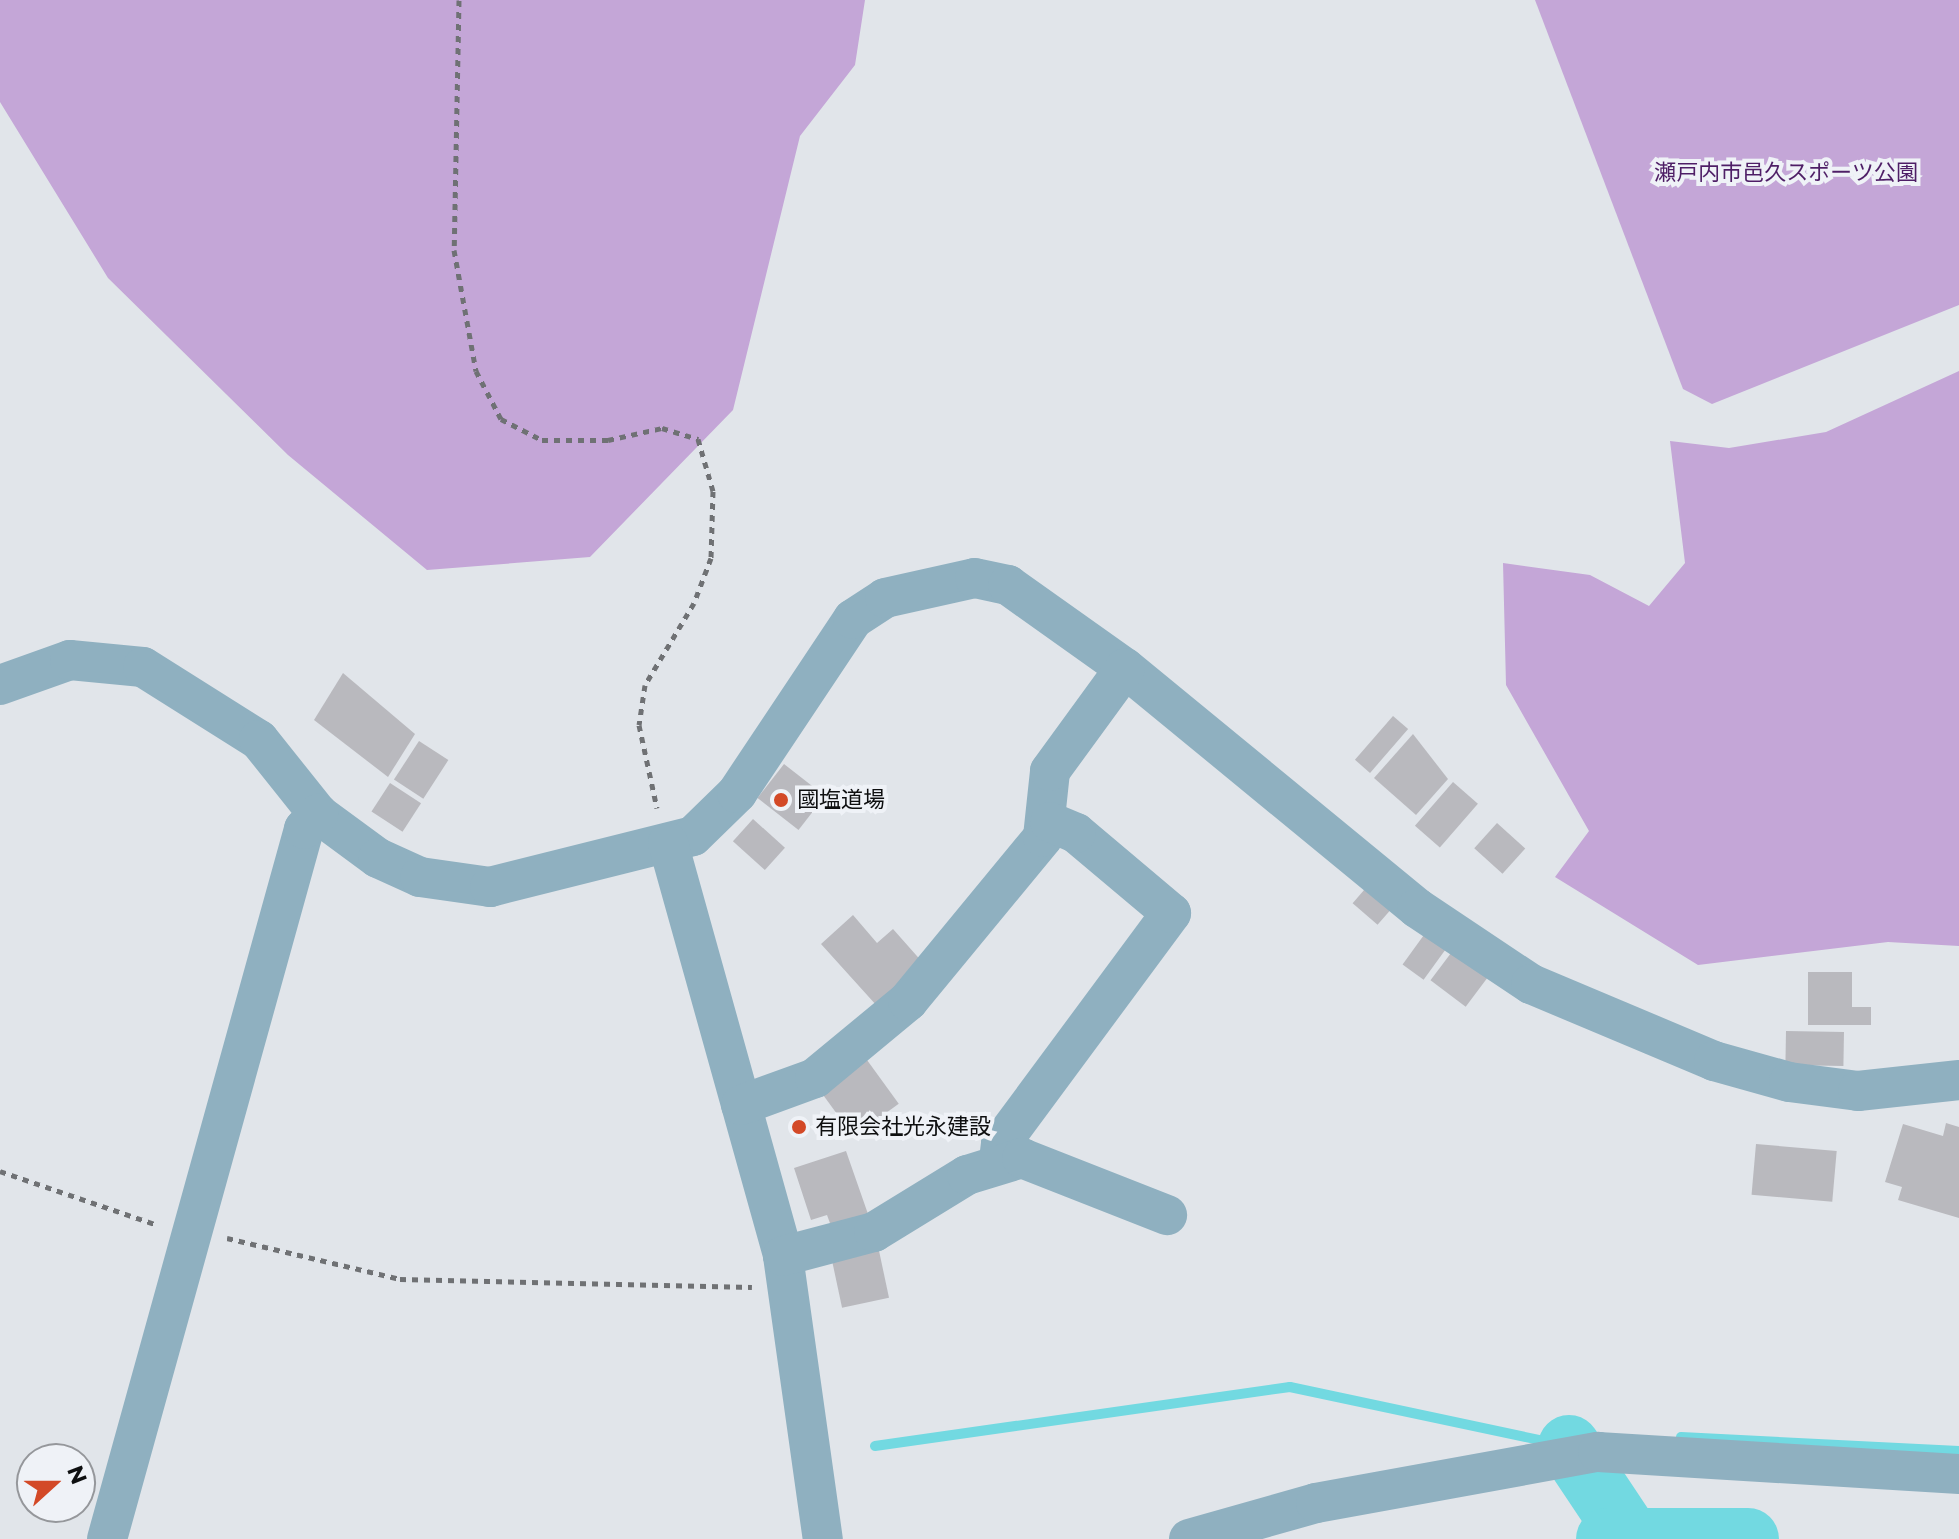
<!DOCTYPE html>
<html>
<head>
<meta charset="utf-8">
<style>
	body { margin:0 }
	#map { position:relative; width:1959px; height:1539px; overflow:hidden; background:#e1e5ea; font-family:Montserrat,"Noto Sans JP",sans-serif }
	div>[style] { position:absolute }
	.green>* { inset:0; background:#c4a6d7 }
	.stream>* { height:10px; margin:-5px; padding:0 5px; transform-origin:5px; border-radius:5px; background:#72d9e1 }
	.river>* { height:62px; margin:-31px; padding:0 31px; transform-origin:31px; border-radius:31px; background:#72d9e1 }
	.building>* { inset:0; background:#b9b9be; transform-origin:0 0 }
	.path>* { height:5px; margin-top:-2.5px; transform-origin:0; background:repeating-linear-gradient(90deg,#6f7174 0 6px,transparent 0 12px) }
	.minor>* { height:40px; margin:-20px; padding:0 20px; transform-origin:20px; border-radius:20px; background:#8fb0c0 }
	.dots>* { width:22px; height:22px; translate:-50% -50%; box-sizing:border-box; border:4px solid #eff2f7; border-radius:50% }
	span { translate:-50% -50%; white-space:nowrap; text-align:center; line-height:1.15; -webkit-text-stroke:8px #eff2f7; paint-order:stroke }
	.park-label { font-size:22px; color:#4e1e66 }
	.poi-label { font-size:22px; color:#0e0f10 }
	.left { translate:0 -50%; text-align:left }
	.north { position:absolute; left:16px; top:1443px; width:80px; height:80px; box-sizing:border-box; background:#eff2f7; border:2px solid #95979b; border-radius:50%; rotate:69deg; font-size:22px; font-weight:700; line-height:32px; text-align:center; color:#0e0f10 }
	.north::after { content:''; display:block; margin:auto; width:28px; height:36px; background:#d34927; clip-path:polygon(50% 0,100% 100%,50% 72%,0 100%) }
</style>
</head>
<body>
<div id="map">
	<div class="green">
		<div style="clip-path:polygon(0 0,865px 0,855px 65px,800px 136px,733px 410px,590px 557px,427px 570px,288px 455px,108px 278px,0 102px)"></div>
		<div style="clip-path:polygon(1535px 0,1959px 0,1959px 305px,1712px 404px,1683px 389px)"></div>
		<div style="clip-path:polygon(1959px 371px,1959px 946px,1888px 942px,1698px 965px,1555px 877px,1589px 831px,1506px 685px,1503px 563px,1590px 575px,1649px 606px,1685px 563px,1670px 441px,1729px 448px,1826px 432px)"></div>
	</div>
	<div class="stream">
		<div style="left:1681px;top:1437px;width:278px;rotate:2.9deg"></div>
		<div style="left:875px;top:1446px;width:419px;rotate:-8.1deg"></div>
		<div style="left:1290px;top:1387px;width:274px;rotate:12deg"></div>
	</div>
	<div class="river">
		<div style="left:1569px;top:1446px;width:108px;rotate:56.3deg"></div>
		<div style="left:1607px;top:1539px;width:141px"></div>
	</div>
	<div class="building">
		<div style="clip-path:polygon(343px 673px,415px 734px,388px 777px,314px 720px)"></div>
		<div style="left:1393px;top:716px;width:20px;height:58px;rotate:41deg"></div>
		<div style="clip-path:polygon(1413px 734px,1448px 779px,1416px 815px,1374px 778px)"></div>
		<div style="left:419px;top:741px;width:35px;height:46px;rotate:33deg"></div>
		<div style="left:784px;top:764px;width:52px;height:43px;rotate:38deg"></div>
		<div style="left:1453px;top:782px;width:33px;height:58px;rotate:41deg"></div>
		<div style="left:390px;top:783px;width:37px;height:34px;rotate:33deg"></div>
		<div style="left:753px;top:819px;width:43px;height:30px;rotate:42deg"></div>
		<div style="left:1497px;top:823px;width:38px;height:34px;rotate:42deg"></div>
		<div style="left:1371px;top:882px;width:33px;height:28px;rotate:41deg"></div>
		<div style="clip-path:polygon(853px 915px,877px 943px,893px 929px,924px 964px,877px 1006px,821px 944px)"></div>
		<div style="left:1429px;top:928px;width:26px;height:45px;rotate:36deg"></div>
		<div style="left:1454px;top:949px;width:44px;height:39px;rotate:37deg"></div>
		<div style="clip-path:polygon(1808px 972px,1852px 972px,1852px 1007px,1871px 1007px,1871px 1025px,1808px 1025px)"></div>
		<div style="left:1786px;top:1031px;width:58px;height:34px;rotate:1deg"></div>
		<div style="left:867px;top:1060px;width:54px;height:56px;rotate:54deg"></div>
		<div style="clip-path:polygon(1946px 1123px,1959px 1127px,1959px 1218px,1898px 1200px,1902px 1187px,1885px 1182px,1903px 1124px,1943px 1136px)"></div>
		<div style="left:1756px;top:1144px;width:81px;height:51px;rotate:5deg"></div>
		<div style="clip-path:polygon(846px 1151px,868px 1214px,831px 1226px,827px 1215px,811px 1220px,794px 1168px)"></div>
		<div style="left:878px;top:1246px;width:53px;height:48px;rotate:78deg"></div>
	</div>
	<div class="path">
		<div style="left:459px;top:0;width:250px;rotate:91.1deg"></div>
		<div style="left:454px;top:250px;width:123px;rotate:79.7deg"></div>
		<div style="left:476px;top:371px;width:54px;rotate:62.5deg"></div>
		<div style="left:501px;top:419px;width:46px;rotate:27.1deg"></div>
		<div style="left:542px;top:440px;width:66px"></div>
		<div style="left:608px;top:440px;width:55px;rotate:-12.5deg"></div>
		<div style="left:662px;top:428px;width:38px;rotate:17deg"></div>
		<div style="left:698px;top:439px;width:54px;rotate:73.9deg"></div>
		<div style="left:713px;top:491px;width:67px;rotate:91.7deg"></div>
		<div style="left:711px;top:558px;width:48px;rotate:110.7deg"></div>
		<div style="left:694px;top:603px;width:96px;rotate:120.9deg"></div>
		<div style="left:645px;top:685px;width:40px;rotate:98.5deg"></div>
		<div style="left:639px;top:725px;width:85px;rotate:77.8deg"></div>
		<div style="left:0;top:1171px;width:167px;rotate:18.9deg"></div>
		<div style="left:227px;top:1238px;width:178px;rotate:13.3deg"></div>
		<div style="left:400px;top:1279px;width:352px;rotate:1.3deg"></div>
	</div>
	<div class="minor">
		<div style="left:0;top:685px;width:74px;rotate:-19.7deg"></div>
		<div style="left:70px;top:660px;width:73px;rotate:5.5deg"></div>
		<div style="left:143px;top:667px;width:137px;rotate:32.2deg"></div>
		<div style="left:259px;top:740px;width:95px;rotate:51.4deg"></div>
		<div style="left:318px;top:814px;width:74px;rotate:36.3deg"></div>
		<div style="left:378px;top:858px;width:46px;rotate:24.3deg"></div>
		<div style="left:420px;top:877px;width:71px;rotate:8.1deg"></div>
		<div style="left:490px;top:887px;width:209px;rotate:-14.1deg"></div>
		<div style="left:693px;top:836px;width:62px;rotate:-44.3deg"></div>
		<div style="left:737px;top:793px;width:209px;rotate:-56.3deg"></div>
		<div style="left:853px;top:619px;width:38px;rotate:-33deg"></div>
		<div style="left:885px;top:598px;width:92px;rotate:-12.5deg"></div>
		<div style="left:975px;top:578px;width:34px;rotate:12deg"></div>
		<div style="left:1008px;top:585px;width:143px;rotate:35.4deg"></div>
		<div style="left:1125px;top:668px;width:378px;rotate:39.4deg"></div>
		<div style="left:1417px;top:908px;width:137px;rotate:33.7deg"></div>
		<div style="left:1531px;top:984px;width:199px;rotate:22.8deg"></div>
		<div style="left:1714px;top:1061px;width:78px;rotate:15.6deg"></div>
		<div style="left:1789px;top:1082px;width:70px;rotate:7.4deg"></div>
		<div style="left:1858px;top:1091px;width:102px;rotate:-6.2deg"></div>
		<div style="left:668px;top:843px;width:429px;rotate:74.4deg"></div>
		<div style="left:783px;top:1256px;width:286px;rotate:82deg"></div>
		<div style="left:741px;top:1105px;width:79px;rotate:-20deg"></div>
		<div style="left:815px;top:1078px;width:121px;rotate:-39.6deg"></div>
		<div style="left:908px;top:1001px;width:212px;rotate:-50.5deg"></div>
		<div style="left:1043px;top:837px;width:66px;rotate:-83.9deg"></div>
		<div style="left:1050px;top:771px;width:127px;rotate:-53.9deg"></div>
		<div style="left:999px;top:1160px;width:17px;rotate:-83deg"></div>
		<div style="left:1001px;top:1143px;width:286px;rotate:-53.5deg"></div>
		<div style="left:1171px;top:913px;width:124px;rotate:-139.9deg"></div>
		<div style="left:1076px;top:833px;width:28px;rotate:-157deg"></div>
		<div style="left:783px;top:1256px;width:94px;rotate:-14.8deg"></div>
		<div style="left:874px;top:1232px;width:109px;rotate:-31.5deg"></div>
		<div style="left:967px;top:1175px;width:58px;rotate:-17.2deg"></div>
		<div style="left:1022px;top:1158px;width:156px;rotate:21.5deg"></div>
		<div style="left:107px;top:1539px;width:737px;rotate:-74.49deg"></div>
		<div style="left:304px;top:829px;width:21px;rotate:-47deg"></div>
		<div style="left:1189px;top:1539px;width:132px;rotate:-15.8deg"></div>
		<div style="left:1316px;top:1503px;width:287px;rotate:-10.3deg"></div>
		<div style="left:1598px;top:1452px;width:362px;rotate:3.5deg"></div>
	</div>
	<div class="dots">
		<div style="left:781px;top:800px;background:#d34927"></div>
		<div style="left:799px;top:1127px;background:#d34927"></div>
	</div>
	<div class="park-label">
		<span style="left:1786px;top:173px">瀬戸内市邑久スポーツ公園</span>
	</div>
	<div class="poi-label">
		<span class="left" style="left:797px;top:800px">國塩道場</span>
		<span class="left" style="left:815px;top:1127px">有限会社光永建設</span>
	</div>
	<div class="north">N</div>
</div>
</body>
</html>
